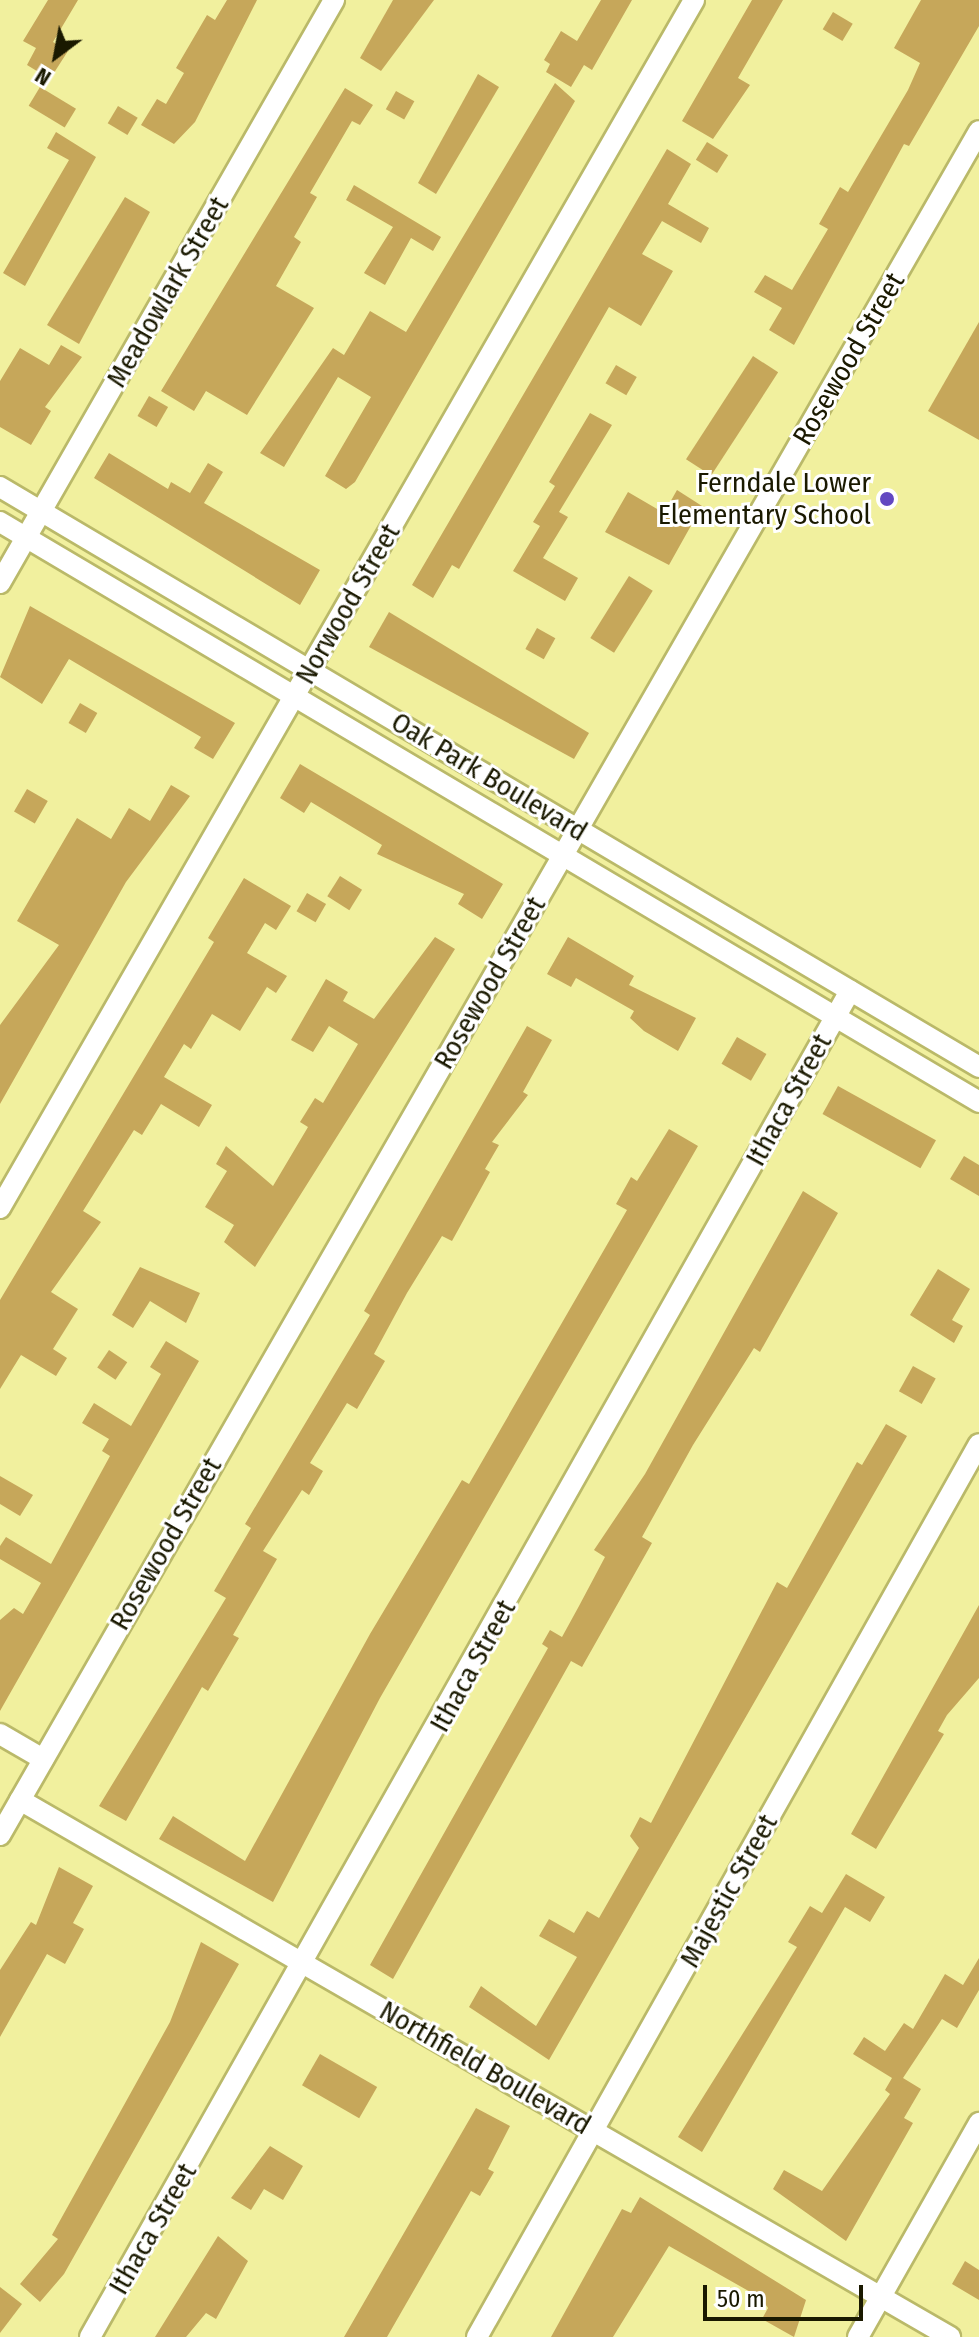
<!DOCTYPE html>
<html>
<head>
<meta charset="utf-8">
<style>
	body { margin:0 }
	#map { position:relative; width:979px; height:2337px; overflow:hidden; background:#f1f09e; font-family:"Fira Sans Condensed",sans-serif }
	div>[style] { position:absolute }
	.building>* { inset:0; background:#c6a75a; transform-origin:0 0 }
	.roads { filter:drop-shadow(2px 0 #bab969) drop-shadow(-2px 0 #bab969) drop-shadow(0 2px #bab969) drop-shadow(0 -2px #bab969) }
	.minor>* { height:20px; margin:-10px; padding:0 10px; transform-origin:10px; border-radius:10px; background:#fff }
	.dots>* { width:22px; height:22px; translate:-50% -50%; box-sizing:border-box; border:4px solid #fff; border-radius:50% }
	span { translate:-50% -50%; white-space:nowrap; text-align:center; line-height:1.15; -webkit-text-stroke:6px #fff; paint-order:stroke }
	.street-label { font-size:28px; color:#1a1900 }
	.poi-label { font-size:28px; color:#1a1900 }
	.right { translate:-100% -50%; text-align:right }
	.north { position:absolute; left:16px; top:16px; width:80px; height:80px; -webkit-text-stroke:6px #fff; paint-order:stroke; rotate:212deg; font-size:22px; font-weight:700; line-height:32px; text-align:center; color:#1a1900 }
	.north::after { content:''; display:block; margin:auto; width:28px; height:36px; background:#1a1900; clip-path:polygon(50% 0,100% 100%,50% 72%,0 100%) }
	.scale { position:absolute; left:703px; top:2285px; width:160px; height:36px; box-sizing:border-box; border:4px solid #1a1900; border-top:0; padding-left:10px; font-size:24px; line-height:28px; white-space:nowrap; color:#1a1900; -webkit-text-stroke:6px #fff; paint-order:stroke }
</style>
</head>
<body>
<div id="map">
	<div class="building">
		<div style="clip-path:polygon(48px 0,78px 0,53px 42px,68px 51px,50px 79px,27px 65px,36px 48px,23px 41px)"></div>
		<div style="clip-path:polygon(227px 0,257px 0,195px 122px,174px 144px,141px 125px,157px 99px,166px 104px,184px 73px,176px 68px,207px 15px,215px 20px)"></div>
		<div style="clip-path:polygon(393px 0,434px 0,381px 71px,360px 58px)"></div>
		<div style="clip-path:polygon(601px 0,632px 0,592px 70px,584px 65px,571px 87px,546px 72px,550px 64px,544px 60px,561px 31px,577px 41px)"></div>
		<div style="clip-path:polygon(752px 0,783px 0,738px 78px,750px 85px,713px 139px,682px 121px)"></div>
		<div style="clip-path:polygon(921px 0,979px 0,979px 26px,909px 146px,904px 144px,794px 345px,769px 330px,782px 308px,754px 292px,765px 275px,792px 290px,828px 229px,819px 224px,840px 187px,848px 192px,908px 90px,920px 63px,894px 48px)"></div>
		<div style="left:833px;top:12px;width:23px;height:20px;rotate:31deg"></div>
		<div style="clip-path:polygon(478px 74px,499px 87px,436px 194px,418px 183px)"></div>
		<div style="clip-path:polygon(555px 83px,575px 101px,355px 482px,346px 489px,325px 476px,371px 397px,338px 377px,284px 467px,260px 453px,333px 348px,344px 355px,370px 311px,406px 332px)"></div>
		<div style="left:40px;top:87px;width:42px;height:22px;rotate:31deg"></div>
		<div style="clip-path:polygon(345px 88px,373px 105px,360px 125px,352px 121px,310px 193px,317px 197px,294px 237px,301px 242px,276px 286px,314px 308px,247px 415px,206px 391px,194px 411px,161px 391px)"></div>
		<div style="left:396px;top:91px;width:21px;height:21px;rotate:29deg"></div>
		<div style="left:118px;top:106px;width:23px;height:20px;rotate:31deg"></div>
		<div style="clip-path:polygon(56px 132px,96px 157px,25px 286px,3px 273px,69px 160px,47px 148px)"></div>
		<div style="left:707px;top:142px;width:25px;height:21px;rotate:32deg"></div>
		<div style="clip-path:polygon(667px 149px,691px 164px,668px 204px,709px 228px,701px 243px,662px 221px,642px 254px,673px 271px,641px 326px,609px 307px,459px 569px,452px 565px,433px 598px,412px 585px)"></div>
		<div style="clip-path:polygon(354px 185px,441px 237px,433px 251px,411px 238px,385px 285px,364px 273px,393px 227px,346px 200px)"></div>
		<div style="clip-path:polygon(125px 197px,150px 212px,79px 344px,47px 325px)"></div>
		<div style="clip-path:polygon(979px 322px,979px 440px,928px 411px)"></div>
		<div style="clip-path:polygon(61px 345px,82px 357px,45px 407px,51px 411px,31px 445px,0 427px,0 381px,20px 348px,49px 365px)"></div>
		<div style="left:753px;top:356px;width:30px;height:123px;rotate:33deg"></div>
		<div style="left:616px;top:365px;width:24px;height:21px;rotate:30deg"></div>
		<div style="left:149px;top:396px;width:22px;height:23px;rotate:30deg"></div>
		<div style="clip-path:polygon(590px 413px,612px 425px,559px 512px,568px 517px,543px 558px,578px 578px,565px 601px,513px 571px,540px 526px,533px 522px,555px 486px,549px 482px)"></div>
		<div style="clip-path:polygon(109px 453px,168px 489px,171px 482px,190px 493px,208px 463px,223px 472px,204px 503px,320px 570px,300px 605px,94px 478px)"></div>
		<div style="clip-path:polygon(677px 490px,702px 506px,669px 565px,605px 532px,628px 492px,664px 513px)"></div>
		<div style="left:629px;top:576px;width:28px;height:73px;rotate:32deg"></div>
		<div style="clip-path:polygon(30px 606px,235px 723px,213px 759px,194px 748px,201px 737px,69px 659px,42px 704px,0 677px)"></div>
		<div style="clip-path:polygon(389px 612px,589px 733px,574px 759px,369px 647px)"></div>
		<div style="left:537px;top:628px;width:21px;height:24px;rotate:29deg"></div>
		<div style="left:80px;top:703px;width:20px;height:23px;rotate:30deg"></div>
		<div style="clip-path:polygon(300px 764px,503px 884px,482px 919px,458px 904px,464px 894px,377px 854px,382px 845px,311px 802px,304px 813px,280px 798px)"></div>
		<div style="clip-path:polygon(171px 785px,190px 796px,126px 882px,0 1104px,0 1025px,59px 945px,17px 921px,77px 818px,111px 839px,129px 808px,150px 821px)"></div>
		<div style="left:27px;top:789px;width:24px;height:26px;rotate:30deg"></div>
		<div style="left:340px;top:876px;width:26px;height:24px;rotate:32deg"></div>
		<div style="clip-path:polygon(244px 878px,291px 906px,276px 930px,265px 923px,247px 953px,287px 976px,276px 993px,267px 987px,240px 1031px,212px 1014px,191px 1049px,184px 1044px,164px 1077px,212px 1105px,199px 1127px,161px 1104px,142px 1135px,134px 1130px,83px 1211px,101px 1222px,51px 1292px,78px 1309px,53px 1349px,67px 1358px,56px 1376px,21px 1355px,0 1389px,0 1300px,214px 942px,208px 938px)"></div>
		<div style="left:307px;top:893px;width:22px;height:21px;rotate:30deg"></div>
		<div style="clip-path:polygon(435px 937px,455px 949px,255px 1267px,224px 1242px,234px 1225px,205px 1207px,227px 1171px,216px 1164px,226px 1146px,273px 1186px,308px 1127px,300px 1122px,315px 1098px,323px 1103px,358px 1044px,329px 1026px,313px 1052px,291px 1040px,326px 979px,348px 992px,343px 1001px,374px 1019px)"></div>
		<div style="clip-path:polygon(568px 937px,634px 976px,629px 985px,696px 1018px,678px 1051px,644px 1031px,630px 1018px,634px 1011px,576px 978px,571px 987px,547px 974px)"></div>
		<div style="clip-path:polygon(527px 1026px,552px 1040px,523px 1092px,528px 1095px,492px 1142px,499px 1145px,485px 1169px,490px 1172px,452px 1241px,442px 1236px,407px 1293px,374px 1354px,385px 1361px,357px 1409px,347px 1403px,310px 1463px,323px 1471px,309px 1495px,302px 1490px,263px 1551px,277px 1559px,233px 1635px,239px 1638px,208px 1691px,202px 1687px,126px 1821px,99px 1806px,226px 1598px,214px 1591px,251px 1528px,245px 1524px,370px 1315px,364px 1311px)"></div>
		<div style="left:737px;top:1037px;width:34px;height:31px;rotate:30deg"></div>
		<div style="left:838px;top:1086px;width:112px;height:32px;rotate:29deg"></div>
		<div style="clip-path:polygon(669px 1129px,698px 1146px,380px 1698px,273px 1902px,159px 1839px,173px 1816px,245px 1861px,370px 1634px,462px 1480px,469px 1484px,627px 1210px,616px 1204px,631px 1177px,637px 1181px)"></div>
		<div style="clip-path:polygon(964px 1156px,979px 1165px,979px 1196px,950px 1179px)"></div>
		<div style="clip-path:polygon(803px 1191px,838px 1213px,760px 1352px,754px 1348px,693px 1445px,642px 1537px,652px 1543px,582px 1667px,571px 1661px,393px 1979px,370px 1965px,548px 1648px,542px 1644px,550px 1630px,562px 1637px,579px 1606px,605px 1557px,594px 1550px,645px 1474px)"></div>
		<div style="clip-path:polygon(140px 1267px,200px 1293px,186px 1323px,150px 1301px,133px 1328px,112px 1315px)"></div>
		<div style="clip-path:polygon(938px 1269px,970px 1289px,952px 1320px,963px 1326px,954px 1343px,910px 1315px)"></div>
		<div style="clip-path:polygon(166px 1341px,199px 1361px,0 1711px,0 1620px,14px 1608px,23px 1614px,41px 1583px,0 1559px,0 1546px,6px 1537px,51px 1564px,110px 1456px,102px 1451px,109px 1439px,82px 1423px,94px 1403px,131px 1426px,161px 1374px,150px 1367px)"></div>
		<div style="left:109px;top:1350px;width:22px;height:21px;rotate:34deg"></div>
		<div style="left:913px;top:1366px;width:26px;height:29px;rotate:29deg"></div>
		<div style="clip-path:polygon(886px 1424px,907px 1436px,549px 2060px,469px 2007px,481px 1986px,536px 2026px,577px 1957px,539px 1936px,549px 1919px,574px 1933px,587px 1911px,599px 1918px,639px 1848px,630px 1836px,640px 1817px,651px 1823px,777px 1582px,787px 1588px,857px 1462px,862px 1465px)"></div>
		<div style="clip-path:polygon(0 1476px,33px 1495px,20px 1516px,0 1504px)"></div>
		<div style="clip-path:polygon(979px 1605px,979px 1678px,947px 1715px,938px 1731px,944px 1734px,876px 1849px,851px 1834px)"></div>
		<div style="clip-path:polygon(59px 1867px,93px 1886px,73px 1923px,84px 1929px,65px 1964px,47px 1954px,0 2037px,0 1970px,31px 1922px,36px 1925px)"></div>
		<div style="clip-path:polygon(846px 1874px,885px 1897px,870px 1922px,845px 1907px,702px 2152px,678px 2137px,797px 1947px,788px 1942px,810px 1906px,822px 1913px)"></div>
		<div style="clip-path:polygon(201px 1942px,239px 1964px,64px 2274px,40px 2302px,20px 2284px,58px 2239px,52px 2235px,170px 2022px)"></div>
		<div style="clip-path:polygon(979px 1958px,979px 1990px,957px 2028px,942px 2019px,903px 2078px,921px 2089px,904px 2118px,913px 2123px,846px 2241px,773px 2189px,784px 2170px,822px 2191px,890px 2094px,885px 2090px,892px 2078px,853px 2054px,864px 2037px,885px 2051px,904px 2023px,913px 2029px,945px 1974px,963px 1985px)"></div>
		<div style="left:320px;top:2054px;width:66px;height:36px;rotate:30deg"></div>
		<div style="clip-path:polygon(476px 2108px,510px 2126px,488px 2169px,494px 2172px,480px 2196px,471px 2191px,387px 2337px,344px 2337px)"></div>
		<div style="clip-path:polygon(270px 2146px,303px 2166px,283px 2200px,264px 2189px,251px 2210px,231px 2198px)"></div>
		<div style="clip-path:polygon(640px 2197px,806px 2300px,794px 2337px,762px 2319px,768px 2308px,761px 2298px,669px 2246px,613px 2337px,551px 2337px,622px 2209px,631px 2213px)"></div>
		<div style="clip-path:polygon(218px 2236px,248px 2261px,216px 2319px,206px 2313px,186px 2337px,155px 2337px)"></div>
		<div style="clip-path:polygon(965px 2261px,979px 2270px,979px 2300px,952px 2284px)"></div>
		<div style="clip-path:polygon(0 2287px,22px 2304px,0 2333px)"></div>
	</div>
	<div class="roads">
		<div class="minor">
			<div style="left:0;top:487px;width:1138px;rotate:30.64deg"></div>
			<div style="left:0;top:522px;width:1138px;rotate:30.64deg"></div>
			<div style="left:0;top:583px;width:672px;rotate:-60.19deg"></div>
			<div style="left:0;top:1208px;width:1393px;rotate:-60.12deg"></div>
			<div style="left:0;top:1734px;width:50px;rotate:30.2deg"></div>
			<div style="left:20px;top:1800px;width:1074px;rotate:30deg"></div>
			<div style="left:0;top:1835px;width:1965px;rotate:-60.12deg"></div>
			<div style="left:90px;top:2337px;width:1546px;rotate:-60.55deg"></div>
			<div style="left:477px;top:2337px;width:1024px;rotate:-60.66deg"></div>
			<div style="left:858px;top:2337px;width:246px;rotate:-60.5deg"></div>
		</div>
	</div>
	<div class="dots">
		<div style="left:887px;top:499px;background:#6248c1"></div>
	</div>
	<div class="street-label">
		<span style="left:168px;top:292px;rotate:-60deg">Meadowlark Street</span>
		<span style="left:849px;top:359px;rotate:-60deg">Rosewood Street</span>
		<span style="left:348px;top:604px;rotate:-60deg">Norwood Street</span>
		<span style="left:489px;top:777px;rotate:31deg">Oak Park Boulevard</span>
		<span style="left:490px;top:983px;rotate:-60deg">Rosewood Street</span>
		<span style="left:789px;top:1100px;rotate:-61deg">Ithaca Street</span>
		<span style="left:166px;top:1544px;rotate:-60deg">Rosewood Street</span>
		<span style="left:473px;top:1666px;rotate:-61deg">Ithaca Street</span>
		<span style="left:729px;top:1891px;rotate:-61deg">Majestic Street</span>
		<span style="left:485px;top:2068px;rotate:30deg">Northfield Boulevard</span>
		<span style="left:153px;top:2229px;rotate:-60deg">Ithaca Street</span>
	</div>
	<div class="poi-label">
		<span class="right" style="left:871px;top:499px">Ferndale Lower<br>Elementary School</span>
	</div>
	<div class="north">N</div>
	<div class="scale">50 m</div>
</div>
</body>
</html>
